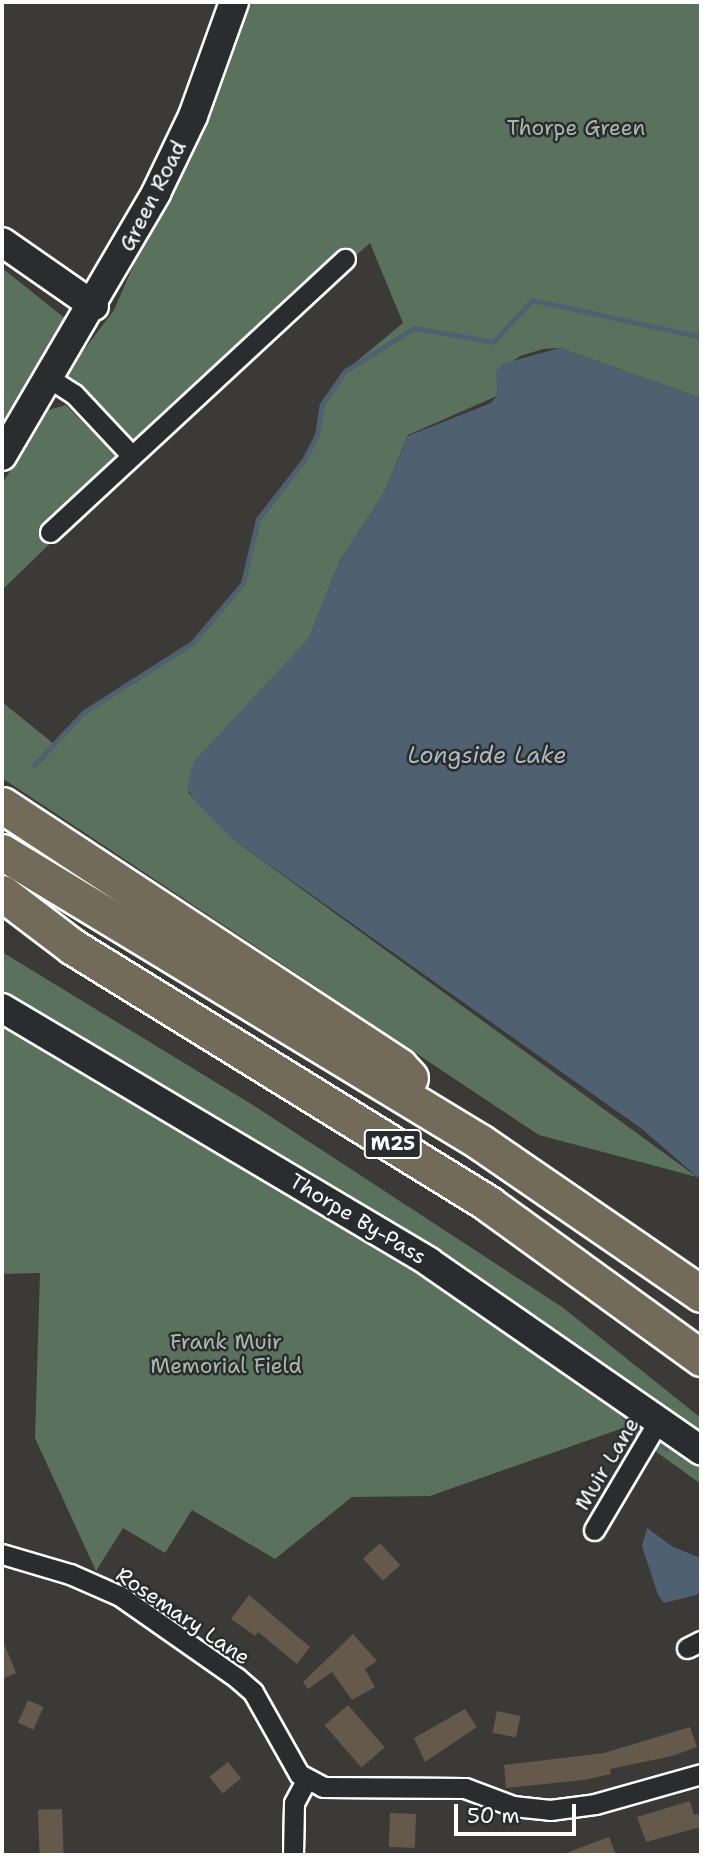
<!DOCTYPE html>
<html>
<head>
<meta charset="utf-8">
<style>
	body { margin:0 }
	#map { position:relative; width:703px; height:1857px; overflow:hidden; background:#3b3a37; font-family:"Shantell Sans",sans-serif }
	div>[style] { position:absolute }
	.green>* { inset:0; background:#5a715d }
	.water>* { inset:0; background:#4f6171 }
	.stream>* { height:5px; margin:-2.5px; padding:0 2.5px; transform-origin:2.5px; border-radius:2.5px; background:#4f6171 }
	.building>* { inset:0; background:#64594b; transform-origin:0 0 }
	.roads { filter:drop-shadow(2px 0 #fff) drop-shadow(-2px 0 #fff) drop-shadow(0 2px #fff) drop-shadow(0 -2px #fff) }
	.street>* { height:19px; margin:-9.5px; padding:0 9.5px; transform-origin:9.5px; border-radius:9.5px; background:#2a2d2e }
	.secondary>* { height:28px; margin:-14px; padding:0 14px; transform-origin:14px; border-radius:14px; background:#2a2d2e }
	.highway>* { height:35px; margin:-17.5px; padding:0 17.5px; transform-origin:17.5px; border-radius:17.5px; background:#736b5a }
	span { translate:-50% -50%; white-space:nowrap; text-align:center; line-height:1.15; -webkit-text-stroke:5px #2a2d2e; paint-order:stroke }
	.shield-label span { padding:2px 5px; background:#2a2d2e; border:2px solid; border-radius:5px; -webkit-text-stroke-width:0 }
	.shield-label { font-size:19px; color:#fff; font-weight:700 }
	.park-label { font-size:21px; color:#acb8ae }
	.street-label { font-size:21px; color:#fff }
	.water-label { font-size:23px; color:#b0b8bf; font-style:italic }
	.frame { position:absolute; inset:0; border:4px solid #fff; pointer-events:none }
	.scale { position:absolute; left:454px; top:1804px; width:122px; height:32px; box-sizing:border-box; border:4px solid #fff; border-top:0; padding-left:9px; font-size:21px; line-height:24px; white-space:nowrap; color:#fff; -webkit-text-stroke:5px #2a2d2e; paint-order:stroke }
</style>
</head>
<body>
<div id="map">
	<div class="green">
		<div style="clip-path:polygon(248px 2px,701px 2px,701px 398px,560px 348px,543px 349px,520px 356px,497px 372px,497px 396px,408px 435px,384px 493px,340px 560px,309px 638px,188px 792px,233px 839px,697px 1177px,539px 1135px,2px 778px,2px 702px,54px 744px,84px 712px,192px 643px,243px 583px,258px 519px,304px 460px,317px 435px,322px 404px,345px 371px,403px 323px,370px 243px,131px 455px,65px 375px,114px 310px)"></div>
		<div style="clip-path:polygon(2px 268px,66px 319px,2px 425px)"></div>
		<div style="clip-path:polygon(66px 405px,128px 468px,2px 590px,2px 484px,48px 410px)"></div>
		<div style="clip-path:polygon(2px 952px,253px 1105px,562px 1307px,701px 1418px,701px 1484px,623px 1428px,430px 1496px,352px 1497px,275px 1559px,192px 1510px,165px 1553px,123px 1528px,96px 1571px,35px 1438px,40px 1273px,2px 1274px)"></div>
	</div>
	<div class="water">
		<div style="clip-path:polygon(560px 348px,701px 398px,701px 1180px,642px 1129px,233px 839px,195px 802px,187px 787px,194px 761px,309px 638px,340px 560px,384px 493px,408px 436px,491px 403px,497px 396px,496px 372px,502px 364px)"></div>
		<div style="clip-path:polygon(647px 1528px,673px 1547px,701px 1558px,701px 1591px,696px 1595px,664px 1603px,658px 1595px,642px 1546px)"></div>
	</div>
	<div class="stream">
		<div style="left:34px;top:765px;width:73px;rotate:-46.7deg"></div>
		<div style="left:84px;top:712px;width:128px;rotate:-32.6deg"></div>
		<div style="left:192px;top:643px;width:79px;rotate:-49.6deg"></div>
		<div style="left:243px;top:583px;width:66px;rotate:-76.8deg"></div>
		<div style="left:258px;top:519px;width:75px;rotate:-52.1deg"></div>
		<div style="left:304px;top:460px;width:28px;rotate:-63deg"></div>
		<div style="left:317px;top:435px;width:31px;rotate:-81deg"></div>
		<div style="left:322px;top:404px;width:40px;rotate:-55.1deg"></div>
		<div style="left:345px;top:371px;width:81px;rotate:-31.9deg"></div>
		<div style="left:414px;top:328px;width:80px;rotate:10deg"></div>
		<div style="left:493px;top:342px;width:57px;rotate:-47.1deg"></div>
		<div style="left:532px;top:300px;width:173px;rotate:12.3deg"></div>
		<div style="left:623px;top:1417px;width:27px;rotate:34deg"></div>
		<div style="left:653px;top:1438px;width:18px;rotate:38deg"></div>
	</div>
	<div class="building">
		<div style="left:380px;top:1543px;width:30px;height:23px;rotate:48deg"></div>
		<div style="clip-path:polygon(249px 1595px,310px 1647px,297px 1664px,258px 1632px,255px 1636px,231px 1619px)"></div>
		<div style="clip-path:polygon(353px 1634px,377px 1661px,365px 1669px,375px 1687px,352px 1700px,332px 1672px,308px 1689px,303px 1682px)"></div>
		<div style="clip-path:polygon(2px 1638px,16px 1673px,2px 1679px)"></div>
		<div style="left:28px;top:1700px;width:17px;height:25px;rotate:24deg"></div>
		<div style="left:348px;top:1705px;width:56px;height:31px;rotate:49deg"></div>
		<div style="clip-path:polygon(465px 1709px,477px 1727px,425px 1762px,414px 1738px)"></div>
		<div style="left:497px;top:1711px;width:24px;height:22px;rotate:12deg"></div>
		<div style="clip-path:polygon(690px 1727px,697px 1747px,672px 1756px,610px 1769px,611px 1774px,584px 1780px,506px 1788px,504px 1765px,604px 1753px)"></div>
		<div style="left:228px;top:1762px;width:21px;height:24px;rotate:51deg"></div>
		<div style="clip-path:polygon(690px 1801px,694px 1815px,701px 1813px,701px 1827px,646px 1842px,637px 1817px)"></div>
		<div style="left:62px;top:1809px;width:46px;height:24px;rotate:88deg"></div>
		<div style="left:390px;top:1813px;width:26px;height:34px;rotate:2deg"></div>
		<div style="clip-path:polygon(609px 1837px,616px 1855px,563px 1855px,563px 1854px)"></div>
	</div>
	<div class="roads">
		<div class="street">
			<div style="left:49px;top:378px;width:30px;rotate:33deg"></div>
			<div style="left:74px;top:394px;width:83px;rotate:46.9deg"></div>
			<div style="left:50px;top:532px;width:402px;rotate:-42.8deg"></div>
			<div style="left:594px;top:1530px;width:128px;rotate:-59.4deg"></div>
			<div style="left:2px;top:1554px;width:71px;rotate:16.4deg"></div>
			<div style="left:70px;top:1574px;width:55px;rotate:23.7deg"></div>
			<div style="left:120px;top:1596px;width:143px;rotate:35deg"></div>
			<div style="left:237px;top:1678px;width:21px;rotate:41deg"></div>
			<div style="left:253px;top:1692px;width:94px;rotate:60.7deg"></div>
			<div style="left:299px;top:1774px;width:27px;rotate:28deg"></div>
			<div style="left:323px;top:1787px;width:142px;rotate:0.4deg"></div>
			<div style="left:465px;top:1788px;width:51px;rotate:20.6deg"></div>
			<div style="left:513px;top:1806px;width:37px;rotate:6deg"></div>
			<div style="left:550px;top:1810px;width:45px;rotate:-7.6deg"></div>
			<div style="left:595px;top:1804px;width:110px;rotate:-15.8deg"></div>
			<div style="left:687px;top:1648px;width:16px;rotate:-27deg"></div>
			<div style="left:293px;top:1855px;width:52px;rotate:-88.9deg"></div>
			<div style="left:294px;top:1803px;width:26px;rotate:-62deg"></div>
		</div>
		<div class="secondary">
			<div style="left:2px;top:242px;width:112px;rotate:34.8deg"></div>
			<div style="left:2px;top:456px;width:305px;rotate:-59.6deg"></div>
			<div style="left:156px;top:193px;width:85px;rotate:-64.3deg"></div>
			<div style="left:193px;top:116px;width:121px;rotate:-70.2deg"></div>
			<div style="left:2px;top:1008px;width:497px;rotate:30.7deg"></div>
			<div style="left:429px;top:1262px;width:331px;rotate:34.7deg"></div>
		</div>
		<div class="highway">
			<div style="left:2px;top:805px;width:475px;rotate:33.3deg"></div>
			<div style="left:399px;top:1066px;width:16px;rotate:47deg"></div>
			<div style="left:2px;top:852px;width:559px;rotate:31.24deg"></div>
			<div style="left:480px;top:1142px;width:268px;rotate:34.5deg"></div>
			<div style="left:2px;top:893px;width:89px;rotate:37.3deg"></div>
			<div style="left:73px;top:947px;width:490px;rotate:31.7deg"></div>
			<div style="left:490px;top:1205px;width:261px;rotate:35.9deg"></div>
		</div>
	</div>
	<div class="shield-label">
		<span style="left:393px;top:1144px">M25</span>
	</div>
	<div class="park-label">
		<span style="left:576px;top:128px">Thorpe Green</span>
		<span style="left:226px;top:1354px">Frank Muir<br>Memorial Field</span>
	</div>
	<div class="street-label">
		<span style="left:153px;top:196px;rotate:-63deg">Green Road</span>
		<span style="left:358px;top:1219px;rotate:31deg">Thorpe By-Pass</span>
		<span style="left:607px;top:1464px;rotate:-59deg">Muir Lane</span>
		<span style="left:183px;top:1616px;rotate:34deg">Rosemary Lane</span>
	</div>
	<div class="water-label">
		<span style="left:487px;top:755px">Longside Lake</span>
	</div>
	<div class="frame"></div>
	<div class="scale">50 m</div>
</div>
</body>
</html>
